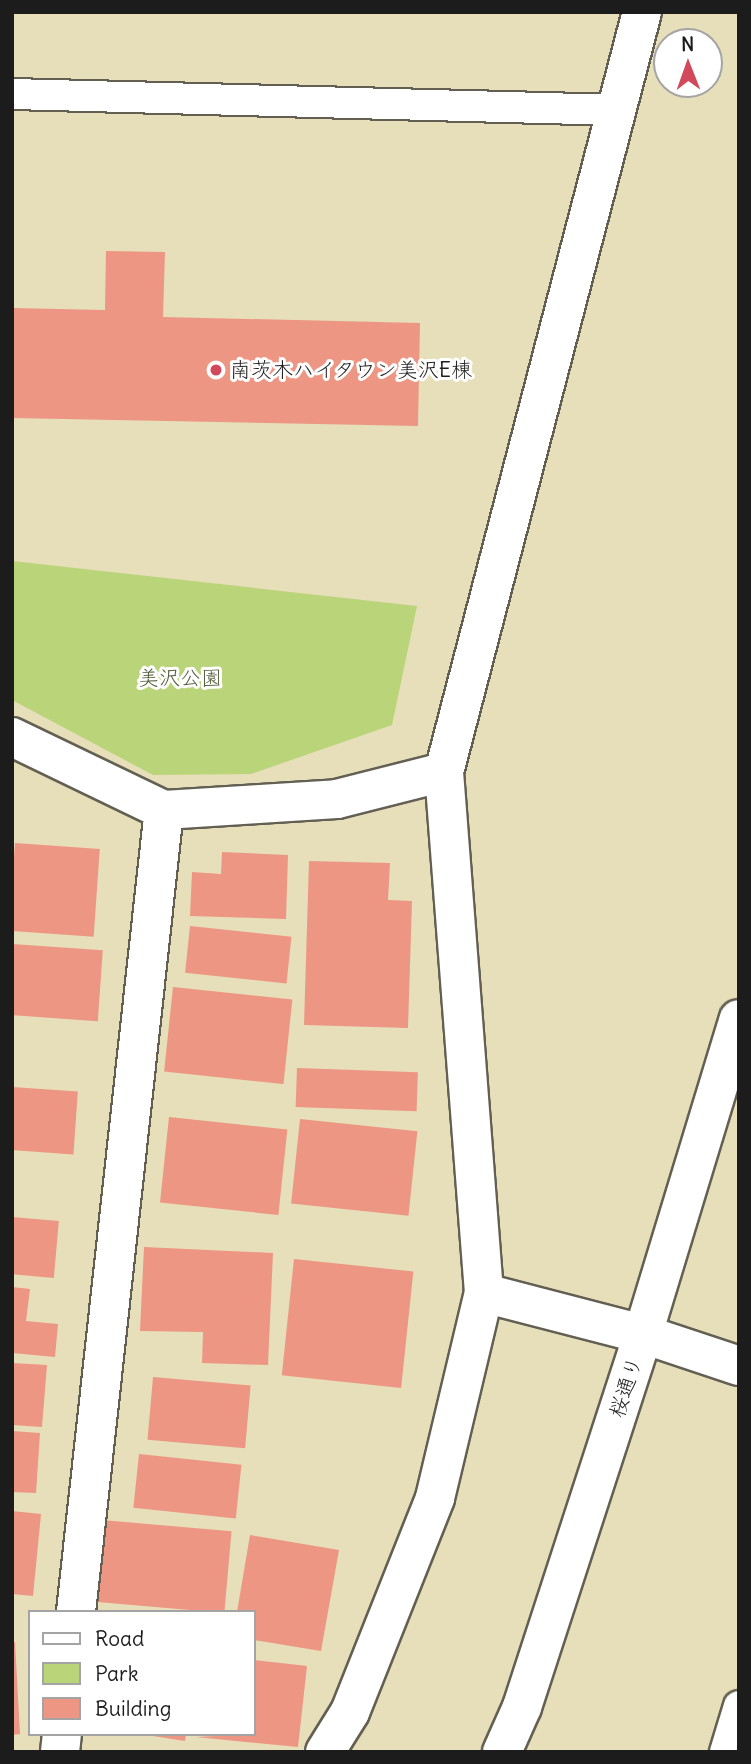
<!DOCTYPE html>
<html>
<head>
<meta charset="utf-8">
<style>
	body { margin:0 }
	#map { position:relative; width:751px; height:1764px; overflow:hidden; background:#e6dfba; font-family:Delius,"Klee One",sans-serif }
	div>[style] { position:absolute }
	.green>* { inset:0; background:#bad47a }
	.building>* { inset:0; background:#ed9683; transform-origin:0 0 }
	.roads { filter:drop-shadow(2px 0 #636053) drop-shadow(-2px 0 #636053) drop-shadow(0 2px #636053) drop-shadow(0 -2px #636053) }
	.service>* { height:30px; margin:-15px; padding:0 15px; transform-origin:15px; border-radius:15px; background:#fff }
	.minor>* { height:38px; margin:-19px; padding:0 19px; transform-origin:19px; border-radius:19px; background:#fff }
	.tertiary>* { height:38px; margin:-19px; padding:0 19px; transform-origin:19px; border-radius:19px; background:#fff }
	.dots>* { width:19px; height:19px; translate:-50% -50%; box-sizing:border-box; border:4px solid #fff; border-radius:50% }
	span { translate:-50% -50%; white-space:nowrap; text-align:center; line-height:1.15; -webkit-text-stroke:6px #fff; paint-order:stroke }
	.poi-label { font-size:21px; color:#1c1c1c }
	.left { translate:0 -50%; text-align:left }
	.park-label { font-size:21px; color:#535c3d }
	.street-label { font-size:21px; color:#1c1c1c }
	.frame { position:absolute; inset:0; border:14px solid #1c1c1c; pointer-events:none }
	.legend { position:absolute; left:28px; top:1610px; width:228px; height:126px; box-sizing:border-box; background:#fff; border:2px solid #a4a4a4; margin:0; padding:9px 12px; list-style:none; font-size:21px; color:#1c1c1c }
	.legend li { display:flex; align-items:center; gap:14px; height:35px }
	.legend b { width:35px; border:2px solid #a4a4a4 }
	.north { position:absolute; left:653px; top:28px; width:70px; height:70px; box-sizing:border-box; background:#fff; border:2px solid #a4a4a4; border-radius:50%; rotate:359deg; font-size:19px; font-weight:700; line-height:28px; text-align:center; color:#1c1c1c }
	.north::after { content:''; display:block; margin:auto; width:24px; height:32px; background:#d1495b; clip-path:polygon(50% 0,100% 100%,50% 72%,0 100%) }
</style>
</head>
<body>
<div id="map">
	<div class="green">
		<div style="clip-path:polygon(12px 561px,417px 606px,392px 725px,251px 774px,153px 775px,12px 700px)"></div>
	</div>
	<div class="building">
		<div style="clip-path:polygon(106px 251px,165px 252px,163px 317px,420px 323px,418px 426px,12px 418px,12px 308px,105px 310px)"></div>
		<div style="left:15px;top:843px;width:85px;height:88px;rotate:4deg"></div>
		<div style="clip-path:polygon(222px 852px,288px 855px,286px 919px,190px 916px,192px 872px,221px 874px)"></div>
		<div style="clip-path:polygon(309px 861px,390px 863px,388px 900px,412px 901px,408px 1028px,304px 1025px)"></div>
		<div style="left:190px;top:926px;width:102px;height:47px;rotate:6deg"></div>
		<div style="left:12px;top:944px;width:91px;height:71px;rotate:4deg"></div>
		<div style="left:173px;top:987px;width:120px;height:85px;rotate:6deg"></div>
		<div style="left:297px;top:1068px;width:121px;height:39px;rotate:2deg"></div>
		<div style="left:12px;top:1087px;width:66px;height:63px;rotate:4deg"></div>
		<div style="left:169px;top:1117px;width:119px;height:86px;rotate:6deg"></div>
		<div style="left:300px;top:1119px;width:118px;height:85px;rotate:6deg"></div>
		<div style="left:12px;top:1217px;width:47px;height:57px;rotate:5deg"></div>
		<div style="clip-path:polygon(144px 1247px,273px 1253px,268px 1365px,202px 1363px,203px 1332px,140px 1331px)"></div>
		<div style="left:294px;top:1259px;width:120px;height:117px;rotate:6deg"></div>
		<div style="clip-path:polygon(12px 1287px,30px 1289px,26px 1321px,58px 1324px,55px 1357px,12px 1353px)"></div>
		<div style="clip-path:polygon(12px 1363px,47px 1365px,42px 1427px,12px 1425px)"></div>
		<div style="left:153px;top:1377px;width:98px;height:63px;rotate:5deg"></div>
		<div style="clip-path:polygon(12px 1431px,40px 1433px,36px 1493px,12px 1492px)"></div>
		<div style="left:139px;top:1454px;width:103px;height:54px;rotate:6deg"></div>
		<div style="clip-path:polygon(12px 1511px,41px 1514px,33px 1596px,12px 1594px)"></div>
		<div style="left:102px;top:1520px;width:130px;height:82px;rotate:5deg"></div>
		<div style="clip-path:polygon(250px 1535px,339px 1550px,321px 1651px,254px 1640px,254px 1612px,237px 1612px)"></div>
		<div style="clip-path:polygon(15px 1642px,20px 1734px,12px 1735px,12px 1643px)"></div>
		<div style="clip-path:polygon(254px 1660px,307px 1666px,298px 1747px,196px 1737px,254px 1734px)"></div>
		<div style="clip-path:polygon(140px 1734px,186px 1734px,185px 1741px)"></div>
	</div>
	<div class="roads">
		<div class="service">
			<div style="left:12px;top:94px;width:605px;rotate:1.51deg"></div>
			<div style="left:725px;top:1752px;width:48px;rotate:-73.1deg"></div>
		</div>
		<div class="minor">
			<div style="left:12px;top:737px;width:169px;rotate:25.7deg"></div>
			<div style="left:164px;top:810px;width:173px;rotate:-3.6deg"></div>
			<div style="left:337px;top:799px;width:110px;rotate:-14.2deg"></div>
			<div style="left:484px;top:1293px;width:164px;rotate:14.5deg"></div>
			<div style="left:643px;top:1334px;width:101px;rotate:18.4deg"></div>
			<div style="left:76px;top:1612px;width:807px;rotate:-83.74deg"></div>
			<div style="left:60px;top:1752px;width:18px;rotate:-84deg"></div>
			<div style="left:325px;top:1752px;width:47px;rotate:-58deg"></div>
			<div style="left:350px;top:1712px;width:230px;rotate:-68.3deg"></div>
			<div style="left:435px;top:1498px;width:211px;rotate:-76.6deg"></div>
			<div style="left:484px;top:1293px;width:523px;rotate:-94.39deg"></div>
			<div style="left:444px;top:772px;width:785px;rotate:-75.4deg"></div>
		</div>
		<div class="tertiary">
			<div style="left:502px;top:1752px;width:49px;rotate:-66deg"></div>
			<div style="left:522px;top:1707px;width:392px;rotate:-72deg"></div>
			<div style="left:643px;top:1334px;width:329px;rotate:-73.1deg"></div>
		</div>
	</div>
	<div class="dots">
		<div style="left:216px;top:370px;background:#d1495b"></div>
	</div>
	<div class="poi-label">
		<span class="left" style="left:230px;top:370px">南茨木ハイタウン美沢E棟</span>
	</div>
	<div class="park-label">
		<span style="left:180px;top:678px">美沢公園</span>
	</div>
	<div class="street-label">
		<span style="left:626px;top:1387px;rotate:-72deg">桜通り</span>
	</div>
	<div class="frame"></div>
	<ul class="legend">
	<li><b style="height:9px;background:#fff"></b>Road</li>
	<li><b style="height:19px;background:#bad47a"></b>Park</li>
	<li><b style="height:19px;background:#ed9683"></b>Building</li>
	</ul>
	<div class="north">N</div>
</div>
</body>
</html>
